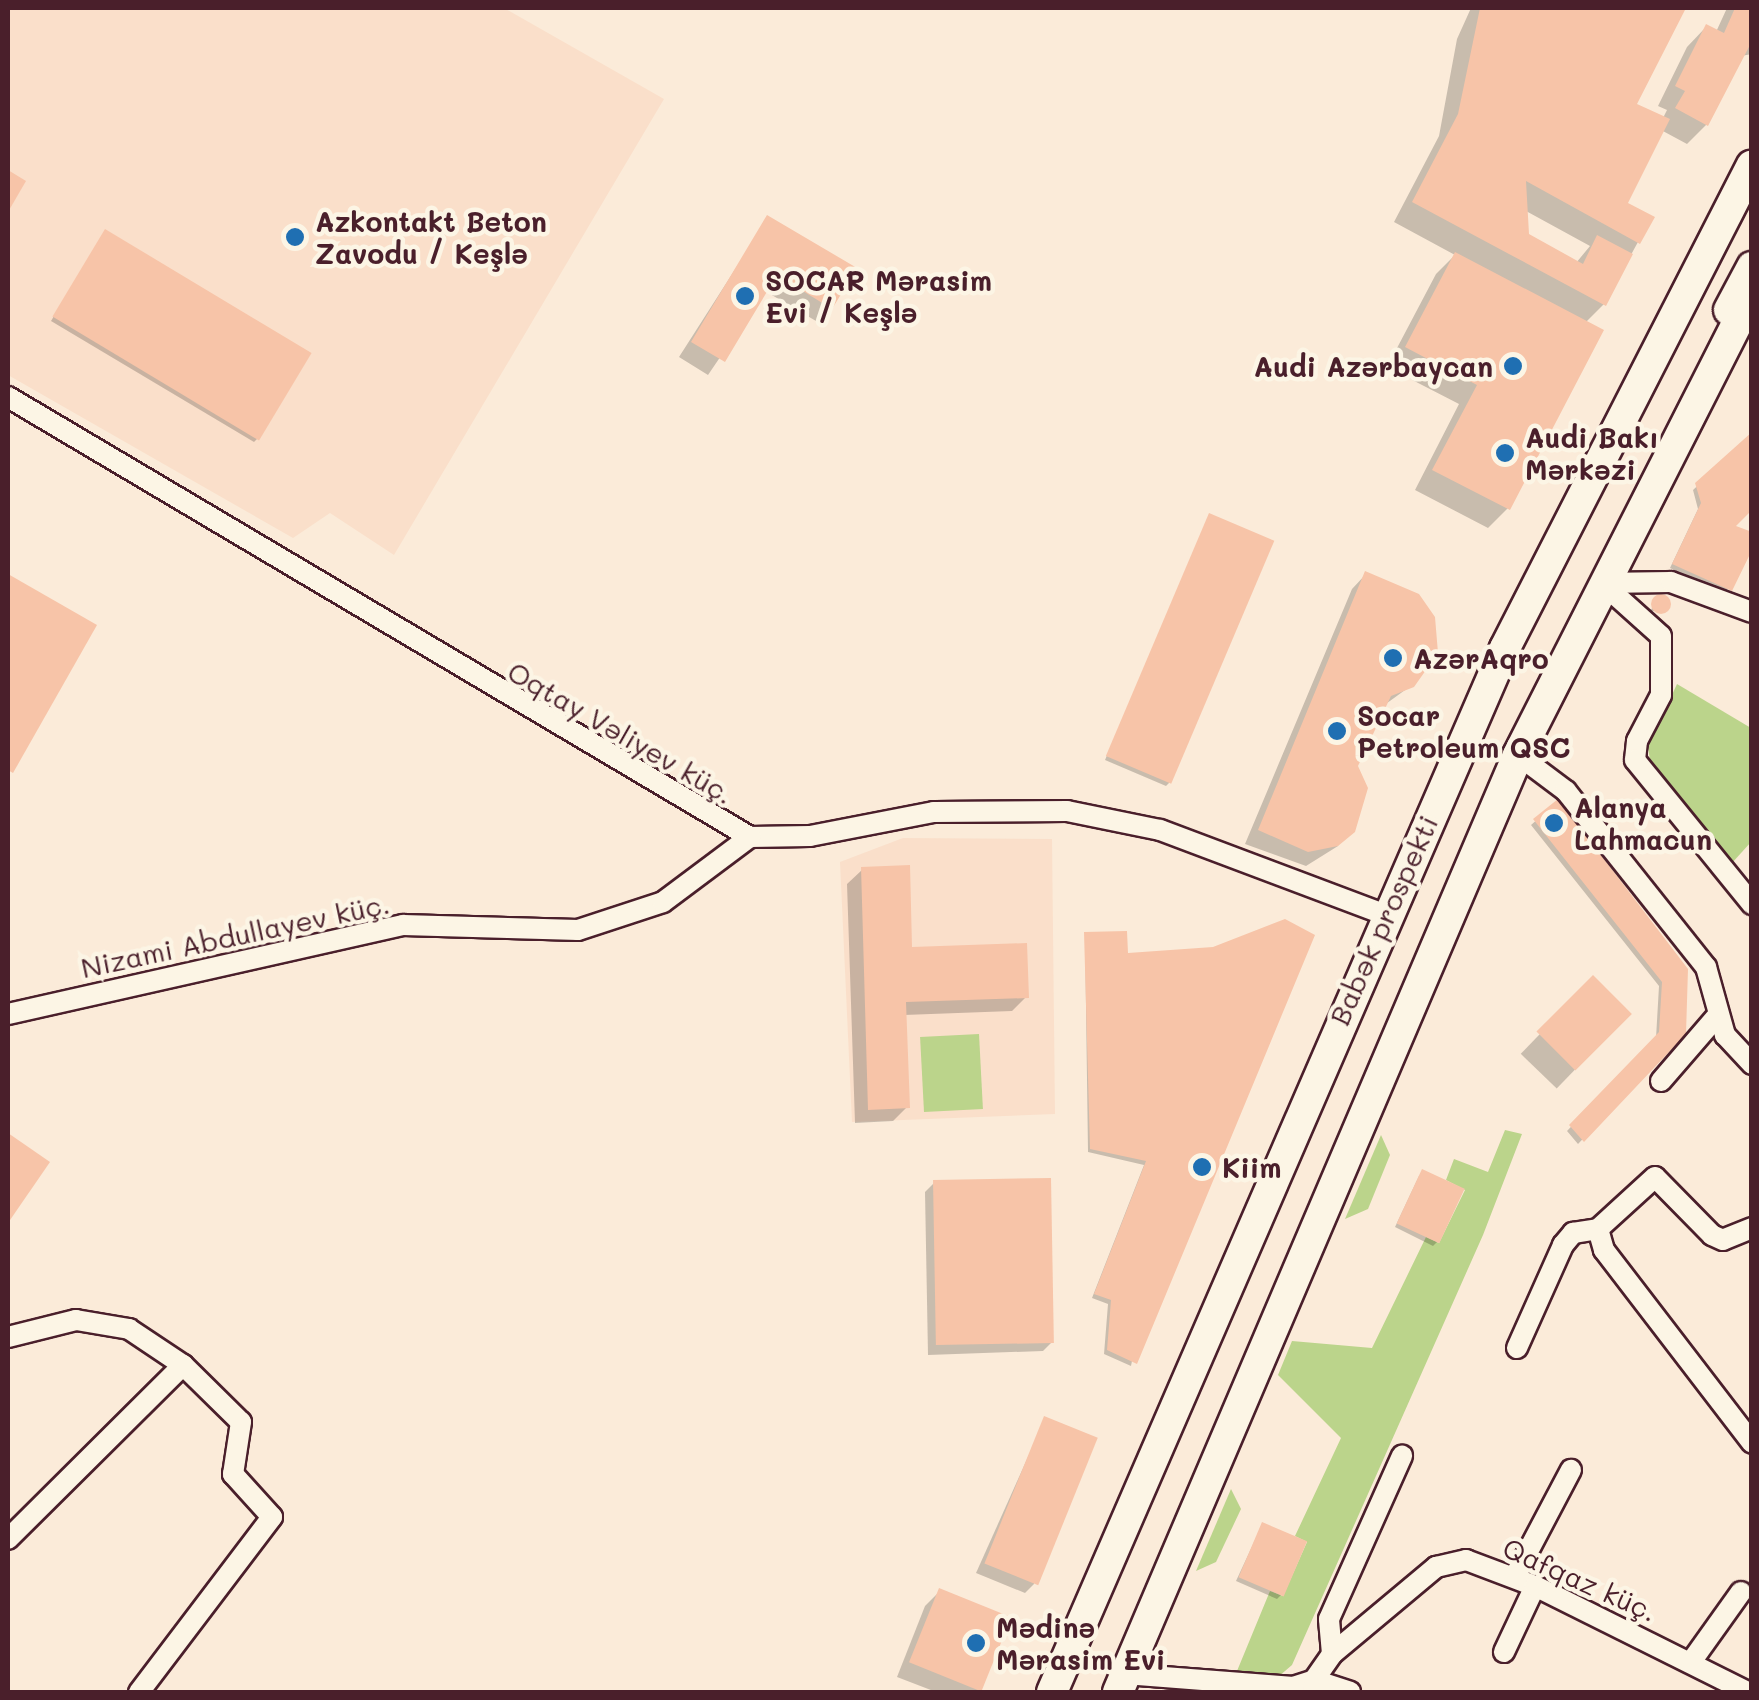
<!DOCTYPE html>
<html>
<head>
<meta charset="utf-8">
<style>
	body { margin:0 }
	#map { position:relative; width:1759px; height:1700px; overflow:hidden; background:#fbebd9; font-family:Mali,sans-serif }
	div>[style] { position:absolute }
	.built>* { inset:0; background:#fadfca }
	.green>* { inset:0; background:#bbd48b; transform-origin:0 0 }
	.shadow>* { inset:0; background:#0003; transform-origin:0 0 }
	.building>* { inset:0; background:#f7c4a8; transform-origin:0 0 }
	.round { border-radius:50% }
	.roads { filter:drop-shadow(2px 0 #4a1f2b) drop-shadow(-2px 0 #4a1f2b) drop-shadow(0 2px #4a1f2b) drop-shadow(0 -2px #4a1f2b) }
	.street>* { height:20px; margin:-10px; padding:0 10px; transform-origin:10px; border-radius:10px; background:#fcf5e5 }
	.primary>* { height:30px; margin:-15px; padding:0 15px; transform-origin:15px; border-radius:15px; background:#fcf5e5 }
	.dots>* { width:28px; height:28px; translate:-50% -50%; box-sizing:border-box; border:5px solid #fcf5e5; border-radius:50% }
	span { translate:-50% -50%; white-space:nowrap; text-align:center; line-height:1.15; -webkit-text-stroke:9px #fcf5e5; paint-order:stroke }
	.poi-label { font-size:28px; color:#4a1f2b; font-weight:700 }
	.left { translate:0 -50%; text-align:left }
	.right { translate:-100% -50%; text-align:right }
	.street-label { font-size:28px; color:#4a1f2b }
	.frame { position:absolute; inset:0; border:10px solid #4a1f2b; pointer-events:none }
</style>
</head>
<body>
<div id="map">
	<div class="built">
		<div style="clip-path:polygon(8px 8px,504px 8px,664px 99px,394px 555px,330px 513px,293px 538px,8px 375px)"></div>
		<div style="clip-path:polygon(903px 838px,1052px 839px,1055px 1114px,852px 1122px,840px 862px)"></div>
	</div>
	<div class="green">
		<div style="clip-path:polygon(1677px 684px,1751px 728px,1751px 842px,1732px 863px,1651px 767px,1648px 747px)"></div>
		<div style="left:979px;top:1034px;width:75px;height:59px;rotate:87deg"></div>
		<div style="clip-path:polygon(1505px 1130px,1522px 1134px,1483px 1235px,1292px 1665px,1278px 1677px,1237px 1671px,1270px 1591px,1283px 1596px,1307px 1542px,1295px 1536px,1341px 1438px,1278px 1375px,1292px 1341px,1372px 1348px,1426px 1237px,1439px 1243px,1465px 1190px,1446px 1180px,1454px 1159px,1488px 1172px)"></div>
		<div style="clip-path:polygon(1381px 1135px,1390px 1155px,1368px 1209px,1345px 1219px)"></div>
		<div style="clip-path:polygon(1231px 1489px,1241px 1509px,1216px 1562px,1196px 1571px)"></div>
	</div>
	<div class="shadow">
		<div style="clip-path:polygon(evenodd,1471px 8px,1683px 8px,1634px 105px,1663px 118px,1667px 110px,1658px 106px,1687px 47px,1706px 27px,1716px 32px,1727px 8px,1752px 8px,1752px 54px,1741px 56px,1706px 125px,1687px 144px,1661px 130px,1625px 204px,1638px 242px,1604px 304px,1585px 323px,1508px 508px,1488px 528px,1415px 490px,1459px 404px,1387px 367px,1436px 274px,1455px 255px,1394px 222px,1439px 136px,1457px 39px,1471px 8px,1526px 211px,1590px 246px,1576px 263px,1527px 236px,1526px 211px)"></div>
		<div style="clip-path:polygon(768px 218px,830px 307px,816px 321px,765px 291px,708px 375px,679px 357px)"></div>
		<div style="clip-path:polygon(102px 236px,258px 438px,254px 442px,51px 321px)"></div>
		<div style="clip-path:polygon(1752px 435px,1732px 527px,1727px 594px,1670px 568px,1698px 509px,1693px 490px)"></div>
		<div style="clip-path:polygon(1209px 516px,1170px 782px,1166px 786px,1105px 760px)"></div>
		<div style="clip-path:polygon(1366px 574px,1412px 685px,1383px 706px,1355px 766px,1338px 846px,1306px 866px,1245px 844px,1352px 589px)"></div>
		<div style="clip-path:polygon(8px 577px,93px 626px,8px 775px)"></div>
		<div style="clip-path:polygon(1661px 596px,1668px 601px,1665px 611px,1650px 611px)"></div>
		<div style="clip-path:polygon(1557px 802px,1685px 969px,1684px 1033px,1578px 1144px,1567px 1131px,1656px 1038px,1659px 986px,1531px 825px)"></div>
		<div style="clip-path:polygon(862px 870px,910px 950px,1026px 997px,1012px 1011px,904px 1015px,907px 1107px,893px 1121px,855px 1123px,847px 884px)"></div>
		<div style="clip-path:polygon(1085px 934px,1126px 955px,1213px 950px,1131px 1366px,1104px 1354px,1108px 1304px,1092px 1298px,1144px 1165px,1088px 1152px)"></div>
		<div style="left:1593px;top:979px;width:50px;height:104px;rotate:44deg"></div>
		<div style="clip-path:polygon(1419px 1176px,1437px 1242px,1433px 1246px,1395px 1227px)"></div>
		<div style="clip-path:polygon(934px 1183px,1052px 1342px,1043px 1351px,928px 1355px,925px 1192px)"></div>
		<div style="clip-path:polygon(1045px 1419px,1034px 1584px,1025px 1593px,976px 1573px)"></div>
		<div style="clip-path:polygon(1262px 1525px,1281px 1595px,1277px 1599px,1236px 1581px)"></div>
		<div style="clip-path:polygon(940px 1591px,979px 1690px,976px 1692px,936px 1692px,897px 1677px,925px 1606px)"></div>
	</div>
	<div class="building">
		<div style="clip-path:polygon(1480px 8px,1686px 8px,1637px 104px,1670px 119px,1628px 203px,1655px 217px,1640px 244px,1526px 181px,1529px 234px,1583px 264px,1597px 235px,1633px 254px,1606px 306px,1412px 202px,1458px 114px)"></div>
		<div style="clip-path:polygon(1735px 8px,1752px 8px,1752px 41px,1708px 126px,1675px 108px,1685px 91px,1675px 86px,1706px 24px,1724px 33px)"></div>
		<div style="clip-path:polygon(8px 170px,26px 181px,8px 212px)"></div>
		<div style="clip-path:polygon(767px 215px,857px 268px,832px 309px,777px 275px,725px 362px,691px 342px)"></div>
		<div style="left:105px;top:229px;width:241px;height:102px;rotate:31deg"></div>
		<div style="clip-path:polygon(1455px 252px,1604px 330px,1510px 510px,1432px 470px,1477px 385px,1405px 347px)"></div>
		<div style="clip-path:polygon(1752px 432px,1752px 510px,1736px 526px,1752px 532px,1752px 550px,1732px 591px,1672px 564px,1701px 503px,1695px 483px)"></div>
		<div style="left:1209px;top:513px;width:71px;height:264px;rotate:23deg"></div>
		<div style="clip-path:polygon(1365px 571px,1419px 594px,1435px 617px,1438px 653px,1414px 687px,1391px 696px,1358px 766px,1368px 788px,1355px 832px,1338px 846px,1308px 852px,1258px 830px)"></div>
		<div style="clip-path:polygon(8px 574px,97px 625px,13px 773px,8px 770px)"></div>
		<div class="round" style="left:1651px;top:594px;width:20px;height:20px"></div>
		<div style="clip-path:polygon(1558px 799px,1688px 969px,1686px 1034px,1584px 1142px,1569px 1125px,1659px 1032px,1662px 982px,1533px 819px)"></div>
		<div style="clip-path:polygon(910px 865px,912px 947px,1027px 943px,1029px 998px,906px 1002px,910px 1108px,868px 1110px,861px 867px)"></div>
		<div style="clip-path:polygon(1285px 919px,1315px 935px,1137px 1364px,1107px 1350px,1111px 1300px,1094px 1294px,1146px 1161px,1090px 1149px,1084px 932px,1127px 931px,1128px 953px,1213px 947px)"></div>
		<div style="left:1593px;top:975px;width:55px;height:80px;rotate:45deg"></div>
		<div style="clip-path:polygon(8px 1133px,50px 1162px,8px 1223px)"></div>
		<div style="left:1422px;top:1169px;width:47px;height:60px;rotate:25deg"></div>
		<div style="left:1051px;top:1178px;width:165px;height:118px;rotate:89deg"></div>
		<div style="left:1044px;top:1416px;width:58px;height:159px;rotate:22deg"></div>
		<div style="left:1262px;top:1522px;width:49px;height:60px;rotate:23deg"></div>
		<div style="left:939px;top:1588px;width:78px;height:80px;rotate:22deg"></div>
	</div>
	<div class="roads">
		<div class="street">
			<div style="left:8px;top:397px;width:863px;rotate:30.67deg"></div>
			<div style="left:750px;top:837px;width:60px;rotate:-1deg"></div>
			<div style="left:810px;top:836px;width:126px;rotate:-11deg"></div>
			<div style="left:934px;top:812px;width:133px;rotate:-0.4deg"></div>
			<div style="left:1067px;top:811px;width:95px;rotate:11.5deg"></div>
			<div style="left:1160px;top:830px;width:239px;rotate:20.6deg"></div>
			<div style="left:1602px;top:583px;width:79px;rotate:41.9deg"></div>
			<div style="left:1661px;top:636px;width:59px;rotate:90deg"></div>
			<div style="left:1661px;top:695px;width:52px;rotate:117.6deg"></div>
			<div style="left:1637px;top:741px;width:19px;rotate:96deg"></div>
			<div style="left:1635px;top:760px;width:186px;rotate:50.9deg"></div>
			<div style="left:1602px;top:583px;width:69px;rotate:-0.8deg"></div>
			<div style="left:1671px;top:582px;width:86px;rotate:20.3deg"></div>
			<div style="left:1518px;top:755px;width:60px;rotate:36.9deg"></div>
			<div style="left:1566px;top:791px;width:225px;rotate:51.5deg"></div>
			<div style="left:1706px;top:967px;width:71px;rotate:74.4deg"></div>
			<div style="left:1725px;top:1035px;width:40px;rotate:47deg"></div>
			<div style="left:8px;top:1014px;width:405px;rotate:-12.7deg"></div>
			<div style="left:403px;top:925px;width:175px;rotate:1.6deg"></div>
			<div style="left:578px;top:930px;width:89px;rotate:-18.2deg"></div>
			<div style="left:663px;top:902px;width:109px;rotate:-36.8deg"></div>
			<div style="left:1661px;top:1081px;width:87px;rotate:-49.2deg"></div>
			<div style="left:1752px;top:1228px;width:31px;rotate:158deg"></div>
			<div style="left:1723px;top:1240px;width:12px;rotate:-156deg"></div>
			<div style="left:1712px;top:1235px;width:81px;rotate:-134.5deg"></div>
			<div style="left:1655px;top:1177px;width:77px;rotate:137.6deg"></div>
			<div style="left:1598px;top:1229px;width:22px;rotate:74deg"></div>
			<div style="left:1604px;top:1250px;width:243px;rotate:52.5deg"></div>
			<div style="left:8px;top:1337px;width:70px;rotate:-14deg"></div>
			<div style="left:76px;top:1320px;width:54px;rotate:9.6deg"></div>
			<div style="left:129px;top:1329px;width:65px;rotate:33.7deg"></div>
			<div style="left:183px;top:1365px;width:81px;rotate:44.5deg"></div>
			<div style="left:241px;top:1422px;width:53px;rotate:98.7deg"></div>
			<div style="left:233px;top:1474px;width:58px;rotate:47.8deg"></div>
			<div style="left:272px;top:1517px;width:220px;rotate:127.2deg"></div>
			<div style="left:1517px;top:1348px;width:113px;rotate:-65.9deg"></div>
			<div style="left:1563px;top:1245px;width:16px;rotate:-50deg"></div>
			<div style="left:1573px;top:1233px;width:25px;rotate:-9deg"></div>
			<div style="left:8px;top:1539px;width:247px;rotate:-44.8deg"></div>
			<div style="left:1515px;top:1576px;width:120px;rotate:-62.2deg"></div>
			<div style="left:1504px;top:1652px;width:73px;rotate:-64.8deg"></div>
			<div style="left:1332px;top:1654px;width:35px;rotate:-95deg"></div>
			<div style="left:1329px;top:1619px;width:179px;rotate:-65.9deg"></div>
			<div style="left:1691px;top:1662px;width:86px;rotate:-54.5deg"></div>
			<div style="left:1125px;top:1674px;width:169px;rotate:4.4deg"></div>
			<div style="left:1293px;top:1687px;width:22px;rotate:-18deg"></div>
			<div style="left:1314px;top:1680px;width:32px;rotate:-55deg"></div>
			<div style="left:1332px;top:1654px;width:136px;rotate:-39.9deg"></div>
			<div style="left:1436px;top:1567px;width:31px;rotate:-13deg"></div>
			<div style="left:1466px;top:1560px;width:74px;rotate:20.6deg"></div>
			<div style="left:1535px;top:1586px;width:238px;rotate:26.5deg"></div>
			<div style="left:1313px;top:1691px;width:11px;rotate:-85deg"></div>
			<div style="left:1314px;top:1680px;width:38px;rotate:18deg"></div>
		</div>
		<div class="primary">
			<div style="left:1729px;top:310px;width:49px;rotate:-61.9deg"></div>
			<div style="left:1052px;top:1692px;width:1138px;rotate:-66.54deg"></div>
			<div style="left:1505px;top:648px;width:542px;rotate:-62.92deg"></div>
			<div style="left:1118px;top:1692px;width:1019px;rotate:-66.88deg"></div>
			<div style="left:1518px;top:755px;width:517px;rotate:-63.09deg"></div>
		</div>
	</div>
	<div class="dots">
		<div style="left:295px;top:237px;background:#1f6fb2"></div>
		<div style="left:745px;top:296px;background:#1f6fb2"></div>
		<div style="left:1513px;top:366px;background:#1f6fb2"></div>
		<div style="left:1505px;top:453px;background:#1f6fb2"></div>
		<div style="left:1393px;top:658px;background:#1f6fb2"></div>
		<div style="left:1337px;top:731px;background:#1f6fb2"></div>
		<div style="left:1554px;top:823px;background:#1f6fb2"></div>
		<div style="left:1202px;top:1167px;background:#1f6fb2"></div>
		<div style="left:976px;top:1643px;background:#1f6fb2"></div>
	</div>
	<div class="poi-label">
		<span class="left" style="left:315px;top:237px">Azkontakt Beton<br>Zavodu / Keşlə</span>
		<span class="left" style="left:765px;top:296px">SOCAR Mərasim<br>Evi / Keşlə</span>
		<span class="right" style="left:1493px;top:366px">Audi Azərbaycan</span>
		<span class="left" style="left:1525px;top:453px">Audi Bakı<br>Mərkəzi</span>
		<span class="left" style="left:1413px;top:658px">AzərAqro</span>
		<span class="left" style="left:1357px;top:731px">Socar<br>Petroleum QSC</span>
		<span class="left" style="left:1574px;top:823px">Alanya<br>Lahmacun</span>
		<span class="left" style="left:1222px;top:1167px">Kiim</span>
		<span class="left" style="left:996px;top:1643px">Mədinə<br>Mərasim Evi</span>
	</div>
	<div class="street-label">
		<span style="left:621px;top:732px;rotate:30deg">Oqtay Vəliyev küç.</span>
		<span style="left:1383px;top:920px;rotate:-66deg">Babək prospekti</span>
		<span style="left:235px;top:935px;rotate:-12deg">Nizami Abdullayev küç.</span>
		<span style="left:1580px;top:1579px;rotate:24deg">Qafqaz küç.</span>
	</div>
	<div class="frame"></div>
</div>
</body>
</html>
